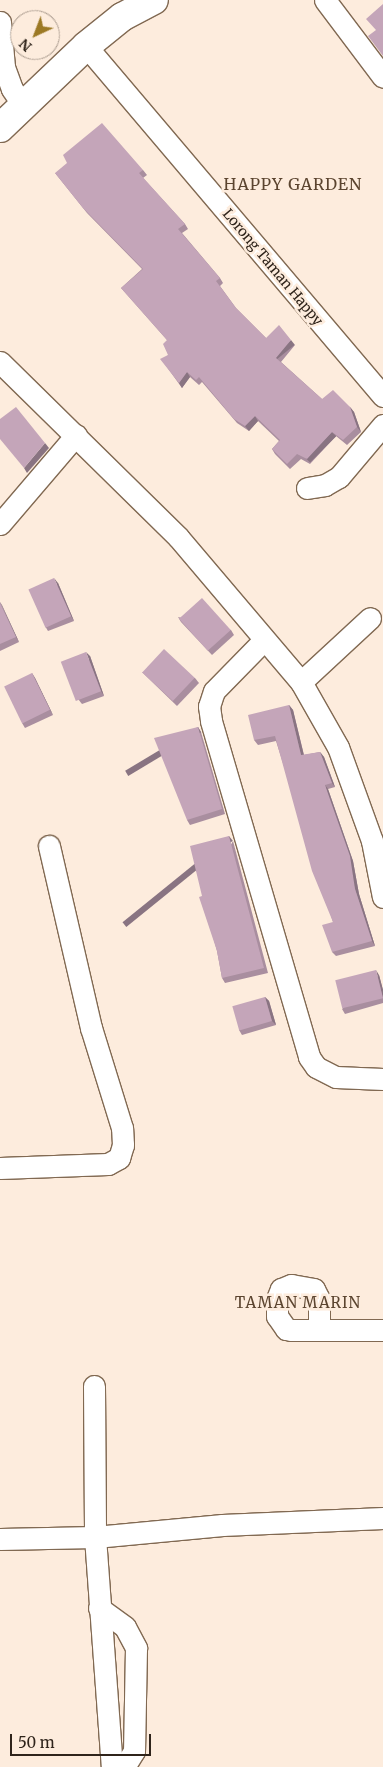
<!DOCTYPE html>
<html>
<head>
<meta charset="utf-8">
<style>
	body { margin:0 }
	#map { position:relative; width:383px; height:1767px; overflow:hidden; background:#fdecdd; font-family:Merriweather,serif }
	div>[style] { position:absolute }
	.roads { filter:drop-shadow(1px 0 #816952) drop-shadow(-1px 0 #816952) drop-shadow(0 1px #816952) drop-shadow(0 -1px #816952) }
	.minor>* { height:21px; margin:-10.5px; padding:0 10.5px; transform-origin:10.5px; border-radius:10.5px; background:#fff }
	.highway>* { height:28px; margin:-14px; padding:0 14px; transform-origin:14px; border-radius:14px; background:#fff }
	.wall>* { inset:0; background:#a98e9f }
	.shaded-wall>* { inset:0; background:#897482; transform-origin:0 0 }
	.building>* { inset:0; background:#c4a5b9; transform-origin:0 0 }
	span { translate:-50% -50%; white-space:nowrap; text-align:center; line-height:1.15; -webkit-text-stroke:5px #fdecdd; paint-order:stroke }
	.street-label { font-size:14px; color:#2f241b }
	.neighbourhood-label { font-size:15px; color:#5b442f; letter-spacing:1px }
	.quarter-label { font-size:16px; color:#5b442f; letter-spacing:1px }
	.north { position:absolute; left:10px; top:10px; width:50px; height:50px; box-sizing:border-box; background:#fdecdd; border:1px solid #ab9c8f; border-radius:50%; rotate:223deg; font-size:14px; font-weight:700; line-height:20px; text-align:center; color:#2f241b }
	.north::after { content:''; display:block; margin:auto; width:18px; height:22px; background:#9c7924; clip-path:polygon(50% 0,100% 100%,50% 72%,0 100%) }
	.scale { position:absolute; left:10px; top:1734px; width:141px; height:22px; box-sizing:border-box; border:2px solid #2f241b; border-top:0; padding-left:6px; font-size:15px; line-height:18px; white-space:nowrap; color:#2f241b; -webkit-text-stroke:4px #fdecdd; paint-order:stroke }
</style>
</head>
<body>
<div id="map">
	<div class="roads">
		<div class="minor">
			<div style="left:325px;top:0;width:96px;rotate:53deg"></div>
			<div style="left:0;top:22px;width:45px;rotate:84.9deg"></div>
			<div style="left:4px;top:67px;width:23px;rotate:70deg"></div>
			<div style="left:12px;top:89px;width:18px;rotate:56deg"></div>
			<div style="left:86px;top:46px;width:459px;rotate:49.7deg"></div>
			<div style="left:0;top:362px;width:250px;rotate:44.5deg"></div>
			<div style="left:178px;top:537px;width:190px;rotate:49.7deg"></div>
			<div style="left:301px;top:682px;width:75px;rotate:60.4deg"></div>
			<div style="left:338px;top:747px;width:100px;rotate:70.1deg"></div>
			<div style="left:372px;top:841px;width:57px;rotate:78.9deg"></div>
			<div style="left:307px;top:488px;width:18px;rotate:-9deg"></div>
			<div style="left:325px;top:485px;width:16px;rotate:-30deg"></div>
			<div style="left:339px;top:477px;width:68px;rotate:-49.8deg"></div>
			<div style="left:0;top:524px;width:117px;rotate:-49.5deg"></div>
			<div style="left:264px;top:640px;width:71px;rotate:134.4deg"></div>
			<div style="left:214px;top:691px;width:16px;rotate:108deg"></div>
			<div style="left:209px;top:706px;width:15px;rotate:82deg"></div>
			<div style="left:211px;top:721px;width:350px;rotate:73.7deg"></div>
			<div style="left:309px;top:1057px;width:12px;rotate:55deg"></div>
			<div style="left:316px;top:1067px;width:22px;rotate:27deg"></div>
			<div style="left:336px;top:1077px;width:47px;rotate:2.4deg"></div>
			<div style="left:301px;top:682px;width:94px;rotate:-42.8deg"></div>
			<div style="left:0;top:1168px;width:108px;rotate:-2.1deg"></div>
			<div style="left:108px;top:1164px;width:13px;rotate:-29deg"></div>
			<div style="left:119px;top:1158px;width:14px;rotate:-73deg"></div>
			<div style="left:123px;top:1145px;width:17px;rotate:-93deg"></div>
			<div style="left:122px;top:1128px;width:105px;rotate:-107.2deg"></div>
			<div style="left:91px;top:1028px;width:187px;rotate:-103deg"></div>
			<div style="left:319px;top:1330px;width:31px;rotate:-90deg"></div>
			<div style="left:319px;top:1299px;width:11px;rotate:-117deg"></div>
			<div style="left:314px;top:1289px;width:23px;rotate:-170deg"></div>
			<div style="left:291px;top:1285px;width:11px;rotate:158deg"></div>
			<div style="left:281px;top:1289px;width:11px;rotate:112deg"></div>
			<div style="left:277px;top:1299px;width:17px;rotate:90deg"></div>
			<div style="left:277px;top:1316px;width:16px;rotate:55deg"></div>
			<div style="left:286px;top:1329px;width:5px;rotate:11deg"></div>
			<div style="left:291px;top:1330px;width:92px"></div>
			<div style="left:94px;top:1386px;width:151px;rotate:89.6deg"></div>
			<div style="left:95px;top:1537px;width:231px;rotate:85.8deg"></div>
			<div style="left:0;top:1539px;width:95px;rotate:-1.2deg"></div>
			<div style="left:95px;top:1537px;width:128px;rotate:-5.4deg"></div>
			<div style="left:222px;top:1525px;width:161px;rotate:-2.5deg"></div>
			<div style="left:99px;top:1608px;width:32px;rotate:36deg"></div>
			<div style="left:125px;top:1627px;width:24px;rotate:62deg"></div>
			<div style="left:136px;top:1648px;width:103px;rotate:91.1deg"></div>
			<div style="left:134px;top:1751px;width:19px;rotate:122deg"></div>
		</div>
		<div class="highway">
			<div style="left:0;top:128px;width:119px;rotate:-43.6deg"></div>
			<div style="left:86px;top:46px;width:46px;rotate:-38.9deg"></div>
			<div style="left:122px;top:17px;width:36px;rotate:-28deg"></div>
		</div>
	</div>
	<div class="wall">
		<div style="clip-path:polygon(143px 170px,147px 175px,143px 178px,185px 224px,188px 229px,182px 233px,220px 278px,223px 283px,220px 286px,236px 308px,266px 338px,295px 345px,281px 362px,322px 399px,350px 407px,354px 412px,361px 432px,347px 445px,336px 436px,310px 464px,301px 459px,290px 469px,275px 454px,272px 449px,279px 441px,258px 421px,249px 431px,237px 423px,202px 382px,199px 385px,190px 377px,182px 388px,164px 363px,168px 355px,167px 340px,121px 288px,142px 269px,87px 213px,55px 173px)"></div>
		<div style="clip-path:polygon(58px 583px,74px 621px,48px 631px,45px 626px)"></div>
		<div style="clip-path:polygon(0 602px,19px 642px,0 651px)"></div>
		<div style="clip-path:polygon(178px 617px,231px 630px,234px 635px,212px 655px,181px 622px)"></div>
		<div style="clip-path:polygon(90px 656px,104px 696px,82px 704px,78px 699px)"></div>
		<div style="clip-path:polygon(142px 672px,195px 678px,199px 683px,177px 706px,146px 676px)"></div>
		<div style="clip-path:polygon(32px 673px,35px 678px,53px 715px,25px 728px,22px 723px)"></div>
		<div style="clip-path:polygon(289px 705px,293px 710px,304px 755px,320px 752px,324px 757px,335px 787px,328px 789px,353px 861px,359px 894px,375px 946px,336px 956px,332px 952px,333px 922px,276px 741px,258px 745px,254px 740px)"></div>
		<div style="clip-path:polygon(198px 727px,201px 732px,225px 814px,190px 825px,187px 820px)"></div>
		<div style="clip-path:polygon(233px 841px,268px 973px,225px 983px,222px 978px,217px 951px,202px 896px)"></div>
		<div style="clip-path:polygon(379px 975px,383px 990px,383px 1003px,345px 1014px,342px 1009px)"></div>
		<div style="clip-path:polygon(265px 997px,269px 1001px,276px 1025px,242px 1035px,239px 1030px)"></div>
	</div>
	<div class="shaded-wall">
		<div style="left:291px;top:340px;width:6px;height:23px;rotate:51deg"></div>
		<div style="clip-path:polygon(187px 372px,190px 377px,182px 388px,179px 383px)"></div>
		<div style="clip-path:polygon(350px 407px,354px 412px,361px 432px,357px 427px)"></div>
		<div style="clip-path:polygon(255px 416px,258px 421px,249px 431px,245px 426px)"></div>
		<div style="left:332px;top:432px;width:6px;height:37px;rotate:45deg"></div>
		<div style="clip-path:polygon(45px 443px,49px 448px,27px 473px,24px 468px)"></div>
		<div style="clip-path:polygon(54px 578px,58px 583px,74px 621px,71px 616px)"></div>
		<div style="clip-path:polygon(0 602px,2px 605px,19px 642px,16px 637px)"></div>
		<div style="clip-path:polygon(86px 652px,90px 656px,104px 696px,101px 691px)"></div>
		<div style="clip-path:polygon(32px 673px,35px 678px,53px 715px,50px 710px)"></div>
		<div style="clip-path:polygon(289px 705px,293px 710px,305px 760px,301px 755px)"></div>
		<div style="left:198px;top:727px;width:6px;height:85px;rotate:59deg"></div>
		<div style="clip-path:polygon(320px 752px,324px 757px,335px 787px,332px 783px)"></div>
		<div style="clip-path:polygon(325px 785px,328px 789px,353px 861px,359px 894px,375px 946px,372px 941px,355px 889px)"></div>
		<div style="left:229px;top:836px;width:6px;height:137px;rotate:51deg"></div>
		<div style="clip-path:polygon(376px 970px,379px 975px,383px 990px,383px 998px)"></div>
		<div style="clip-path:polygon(265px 997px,269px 1001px,276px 1025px,272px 1021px)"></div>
	</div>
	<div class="building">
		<div style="clip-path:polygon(383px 4px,383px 56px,368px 36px,376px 30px,366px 19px)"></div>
		<div style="clip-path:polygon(102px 123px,143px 170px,139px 173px,185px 224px,178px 229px,220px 278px,216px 281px,236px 308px,266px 338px,279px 325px,291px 340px,276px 358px,322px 399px,333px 390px,350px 407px,357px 427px,343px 440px,332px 432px,307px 459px,297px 454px,287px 464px,272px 449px,280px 440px,255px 416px,245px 426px,234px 419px,199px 377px,196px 380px,187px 372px,179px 383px,160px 359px,168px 355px,163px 344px,167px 340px,121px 288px,143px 269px,83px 208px,55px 173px,67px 163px,63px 155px)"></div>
		<div style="clip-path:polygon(16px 407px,45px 443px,24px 468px,0 439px,0 419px)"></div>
		<div style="left:54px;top:578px;width:42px;height:28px;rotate:66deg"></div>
		<div style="left:202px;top:598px;width:43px;height:31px;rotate:48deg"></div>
		<div style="clip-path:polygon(0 603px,16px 637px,0 644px)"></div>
		<div style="left:164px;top:649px;width:42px;height:32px;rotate:43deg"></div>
		<div style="left:86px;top:652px;width:42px;height:27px;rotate:69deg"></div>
		<div style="left:32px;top:673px;width:41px;height:31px;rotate:64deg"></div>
		<div style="clip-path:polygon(289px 705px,301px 755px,320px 752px,332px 783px,325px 785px,350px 856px,355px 889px,372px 941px,332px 952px,322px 925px,333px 922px,312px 871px,275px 736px,254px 740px,248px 715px)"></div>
		<div style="clip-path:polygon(198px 727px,222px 809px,187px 820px,154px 738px)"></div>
		<div style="clip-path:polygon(229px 836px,264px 968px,222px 978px,217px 951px,199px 897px,202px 896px,190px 846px)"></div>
		<div style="left:376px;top:970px;width:29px;height:42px;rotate:76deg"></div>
		<div style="left:265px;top:997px;width:25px;height:34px;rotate:74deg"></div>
	</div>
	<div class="street-label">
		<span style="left:273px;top:267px;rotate:50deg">Lorong Taman Happy</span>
	</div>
	<div class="neighbourhood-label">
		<span style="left:298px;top:1303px">TAMAN MARIN</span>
	</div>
	<div class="quarter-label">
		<span style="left:293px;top:184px">HAPPY GARDEN</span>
	</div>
	<div class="north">N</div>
	<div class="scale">50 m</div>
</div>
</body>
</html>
